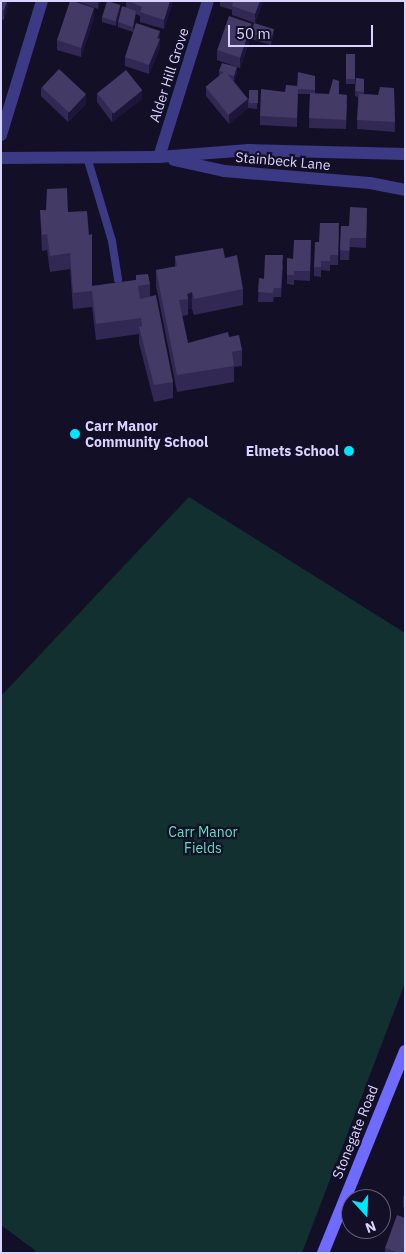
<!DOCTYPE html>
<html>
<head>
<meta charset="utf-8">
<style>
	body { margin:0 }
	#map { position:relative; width:406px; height:1254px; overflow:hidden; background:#130f26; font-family:"IBM Plex Sans",sans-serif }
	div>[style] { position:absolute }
	.green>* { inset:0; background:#12302f }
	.service>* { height:8px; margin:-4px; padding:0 4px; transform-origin:4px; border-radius:4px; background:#3d3a85 }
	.minor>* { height:12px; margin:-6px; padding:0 6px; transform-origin:6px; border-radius:6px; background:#3d3a85 }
	.tertiary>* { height:12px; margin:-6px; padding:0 6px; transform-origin:6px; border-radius:6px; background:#3d3a85 }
	.secondary>* { height:12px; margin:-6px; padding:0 6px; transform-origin:6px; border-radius:6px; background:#6f6bff }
	.wall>* { inset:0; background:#312854; transform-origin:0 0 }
	.shaded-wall>* { inset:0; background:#1d163a }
	.building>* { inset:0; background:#433a66; transform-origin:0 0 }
	.dots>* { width:14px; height:14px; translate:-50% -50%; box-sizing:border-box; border:2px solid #130f26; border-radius:50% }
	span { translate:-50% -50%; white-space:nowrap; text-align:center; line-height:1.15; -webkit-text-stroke:4.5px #130f26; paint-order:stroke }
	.street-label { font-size:14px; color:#d9d4ff }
	.poi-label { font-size:14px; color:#d9d4ff; font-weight:700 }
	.left { translate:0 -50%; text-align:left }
	.right { translate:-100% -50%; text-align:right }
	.park-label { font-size:14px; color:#5fe0c0 }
	.frame { position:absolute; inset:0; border:2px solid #d9d4ff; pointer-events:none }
	.north { position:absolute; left:341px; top:1189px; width:50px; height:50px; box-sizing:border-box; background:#130f26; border:1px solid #625e7d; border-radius:50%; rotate:160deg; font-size:14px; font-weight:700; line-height:20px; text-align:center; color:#d9d4ff }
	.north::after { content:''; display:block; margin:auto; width:18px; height:22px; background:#00e5ff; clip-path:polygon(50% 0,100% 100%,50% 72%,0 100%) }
	.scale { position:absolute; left:228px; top:25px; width:145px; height:22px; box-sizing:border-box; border:2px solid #d9d4ff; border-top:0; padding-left:6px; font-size:15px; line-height:18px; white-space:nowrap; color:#d9d4ff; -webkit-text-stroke:4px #130f26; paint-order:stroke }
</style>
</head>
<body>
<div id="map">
	<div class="green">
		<div style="clip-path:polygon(189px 497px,405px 633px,405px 983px,302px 1253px,31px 1253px,36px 1251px,1px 1225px,1px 696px)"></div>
	</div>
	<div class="service">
		<div style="left:87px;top:157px;width:88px;rotate:73.4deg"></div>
		<div style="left:112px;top:241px;width:39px;rotate:81deg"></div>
	</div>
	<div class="minor">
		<div style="left:1px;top:135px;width:140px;rotate:-73deg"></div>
		<div style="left:159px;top:157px;width:164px;rotate:-72.6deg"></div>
	</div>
	<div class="tertiary">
		<div style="left:1px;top:158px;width:158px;rotate:-0.4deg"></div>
		<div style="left:159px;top:157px;width:90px;rotate:-4.4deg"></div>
		<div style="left:249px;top:150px;width:156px;rotate:1.5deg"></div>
		<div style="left:174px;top:160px;width:51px;rotate:12.4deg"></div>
		<div style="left:224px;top:171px;width:146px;rotate:4.7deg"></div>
		<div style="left:370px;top:183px;width:36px;rotate:11deg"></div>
	</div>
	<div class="secondary">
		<div style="left:323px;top:1253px;width:218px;rotate:-67.9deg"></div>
	</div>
	<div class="wall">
		<div style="clip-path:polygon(1px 1px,9px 1px,4px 20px,1px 19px)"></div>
		<div style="clip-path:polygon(76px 1px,100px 1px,98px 9px)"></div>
		<div style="clip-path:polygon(126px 1px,173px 1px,164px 29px,140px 22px,140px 16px,136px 14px,133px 32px,118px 27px,118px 22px,126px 7px)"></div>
		<div style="clip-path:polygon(220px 1px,263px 1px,255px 23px,232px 15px,232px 10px,220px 6px)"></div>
		<div style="clip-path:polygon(120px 10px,116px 26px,102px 22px,102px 17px)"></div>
		<div style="clip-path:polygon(94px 18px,81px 57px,57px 50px,57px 40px)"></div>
		<div style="clip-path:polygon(252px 30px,274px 34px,271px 45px,251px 39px,251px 37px,240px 68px,217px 60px,217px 50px)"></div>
		<div style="clip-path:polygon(160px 31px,160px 48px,149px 74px,125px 66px,125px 57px)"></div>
		<div style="left:346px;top:54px;width:9px;height:30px"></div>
		<div style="clip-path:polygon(219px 71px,237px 72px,234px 81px,233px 80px,248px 99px,258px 90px,257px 109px,248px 108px,229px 124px,206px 96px,206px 87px,219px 76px)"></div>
		<div style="clip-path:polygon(315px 76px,315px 94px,339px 94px,347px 104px,346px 129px,309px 128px,310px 94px,298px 94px,297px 127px,260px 125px,260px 116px,285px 92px)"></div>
		<div style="clip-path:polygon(356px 78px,364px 79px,364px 94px,378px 95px,394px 88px,395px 132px,357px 129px,358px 97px,355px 96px)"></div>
		<div style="clip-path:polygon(41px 87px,86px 104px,68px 122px,41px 96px)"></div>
		<div style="clip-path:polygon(97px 93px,142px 99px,112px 122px,97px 102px)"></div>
		<div style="clip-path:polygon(40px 210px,68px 212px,92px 286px,136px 280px,136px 275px,150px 284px,150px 296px,173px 382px,173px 398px,154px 402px,139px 343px,139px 334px,96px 340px,92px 307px,73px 309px,70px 269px,50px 272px,47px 250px,42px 251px)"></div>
		<div style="clip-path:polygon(367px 217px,366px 248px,350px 247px,349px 260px,340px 260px,341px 226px,349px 226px)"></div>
		<div style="clip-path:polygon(339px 233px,338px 265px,330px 265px,330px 271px,321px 270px,321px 277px,314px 276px,314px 267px,319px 242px)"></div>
		<div style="clip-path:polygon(311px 240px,310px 281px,294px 280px,294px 285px,287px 284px,287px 258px,293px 259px)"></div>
		<div style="clip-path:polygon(175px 256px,225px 258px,243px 289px,243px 305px,194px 315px,192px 309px,188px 309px,188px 315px,182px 316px,188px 343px,229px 337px,242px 350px,242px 366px,234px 367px,234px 382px,177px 392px,156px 286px,156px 270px,175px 267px)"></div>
		<div style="clip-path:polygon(283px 265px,281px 297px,274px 297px,273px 302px,258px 302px,259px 278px,264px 279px)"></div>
		<div style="clip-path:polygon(405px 1193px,405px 1207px,403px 1207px,403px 1197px)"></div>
		<div style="clip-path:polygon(385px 1248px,405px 1253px,385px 1253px)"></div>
	</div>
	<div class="shaded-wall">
		<div style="clip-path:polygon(7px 1px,9px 1px,4px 20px,4px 10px)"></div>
		<div style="clip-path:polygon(98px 1px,100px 1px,98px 9px)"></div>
		<div style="clip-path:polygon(170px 1px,173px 1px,164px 29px,164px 20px)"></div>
		<div style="clip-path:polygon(260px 1px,263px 1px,255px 23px,255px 14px)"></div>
		<div style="clip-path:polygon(120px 5px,120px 10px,116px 26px,116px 21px)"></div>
		<div style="clip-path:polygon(94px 8px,94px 18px,81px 57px,81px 48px)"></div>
		<div style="clip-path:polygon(136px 11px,136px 16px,133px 32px,133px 27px)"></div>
		<div style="clip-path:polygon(252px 24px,252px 33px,251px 34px,251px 37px,240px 68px,240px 58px)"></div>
		<div style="clip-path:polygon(274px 29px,274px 34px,271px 45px,271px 40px)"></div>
		<div style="clip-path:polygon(160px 31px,160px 48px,149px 74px,149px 65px)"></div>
		<div style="clip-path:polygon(237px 67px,237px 72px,234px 81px,234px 76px)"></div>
		<div style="clip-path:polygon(142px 90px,142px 99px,112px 122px,112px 113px)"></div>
		<div style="clip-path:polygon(86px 94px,86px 104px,68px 122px,68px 113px)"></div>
		<div style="clip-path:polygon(248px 99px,248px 108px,229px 124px,229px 115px)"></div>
		<div style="clip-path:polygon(192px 292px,192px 309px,188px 309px,188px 299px,187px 294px)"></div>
	</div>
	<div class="building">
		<div style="clip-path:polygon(1px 1px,7px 1px,4px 10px,1px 10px)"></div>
		<div style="clip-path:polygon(70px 1px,73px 1px,94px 8px,81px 48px,57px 40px)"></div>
		<div style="left:107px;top:1px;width:14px;height:17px;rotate:17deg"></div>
		<div style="clip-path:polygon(128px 1px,170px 1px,164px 20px,140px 12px,142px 7px)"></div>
		<div style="clip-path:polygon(233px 1px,260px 1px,255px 14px,232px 6px)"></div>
		<div style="clip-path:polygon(122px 6px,136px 11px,133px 27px,118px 22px)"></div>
		<div style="left:229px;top:16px;width:24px;height:36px;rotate:19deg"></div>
		<div style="clip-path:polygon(136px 23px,160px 31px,157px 38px,160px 39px,149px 65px,125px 57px)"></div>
		<div style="left:254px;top:23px;width:21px;height:11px;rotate:17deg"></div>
		<div style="left:346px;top:54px;width:9px;height:25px"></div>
		<div style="clip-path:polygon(222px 63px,237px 67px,234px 76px,227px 74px,225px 71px,224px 72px,219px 71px)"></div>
		<div style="left:59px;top:69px;width:37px;height:25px;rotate:43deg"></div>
		<div style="left:126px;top:70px;width:26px;height:37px;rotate:51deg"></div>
		<div style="left:225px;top:71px;width:36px;height:25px;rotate:51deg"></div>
		<div style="clip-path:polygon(298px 72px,315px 76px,315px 90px,297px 89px)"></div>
		<div style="clip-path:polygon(356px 78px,364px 79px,364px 92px,355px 91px)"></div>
		<div style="clip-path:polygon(333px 79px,339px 81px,339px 94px,347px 95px,346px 120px,309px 118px,310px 93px,329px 94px)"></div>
		<div style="clip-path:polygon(286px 85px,298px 86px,297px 118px,260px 116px,261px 89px,285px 92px)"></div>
		<div style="clip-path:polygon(380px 87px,394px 88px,395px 122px,357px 120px,359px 94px,378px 95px)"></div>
		<div style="left:249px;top:90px;width:9px;height:13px"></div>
		<div style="clip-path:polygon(67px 188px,68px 212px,87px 211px,89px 235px,92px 234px,92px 286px,136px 280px,136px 275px,148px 274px,150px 284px,138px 286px,140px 299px,156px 295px,173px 382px,154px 385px,139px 327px,142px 326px,141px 318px,96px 324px,92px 291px,73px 293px,70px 253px,50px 256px,47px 234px,42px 235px,40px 210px,46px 210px,47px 189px)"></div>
		<div style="clip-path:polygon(350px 207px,367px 208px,366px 238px,350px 238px,349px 251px,340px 250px,341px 226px,349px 226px)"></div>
		<div style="clip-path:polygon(320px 223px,339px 223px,338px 255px,330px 255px,330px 261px,321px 261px,321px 267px,314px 267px,315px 242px,319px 242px)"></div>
		<div style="clip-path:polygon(294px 240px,311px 240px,310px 271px,294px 271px,294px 275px,287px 275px,287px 258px,293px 259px)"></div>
		<div style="clip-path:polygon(223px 248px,225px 258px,237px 255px,243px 289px,194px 299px,192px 292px,187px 294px,188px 299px,179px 300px,188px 343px,228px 332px,229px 337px,239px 335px,242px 350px,232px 352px,234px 366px,177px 375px,156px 270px,177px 266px,175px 256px)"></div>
		<div style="clip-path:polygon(265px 255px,283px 255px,281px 288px,274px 288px,273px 293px,258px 292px,259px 278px,264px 279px)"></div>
		<div style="clip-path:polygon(397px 1215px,405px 1218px,405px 1253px,398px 1253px,385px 1248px)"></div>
	</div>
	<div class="dots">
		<div style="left:75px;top:434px;background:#00e5ff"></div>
		<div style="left:349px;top:451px;background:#00e5ff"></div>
	</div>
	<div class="street-label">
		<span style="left:169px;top:75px;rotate:-72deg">Alder Hill Grove</span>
		<span style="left:283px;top:161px;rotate:5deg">Stainbeck Lane</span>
		<span style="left:355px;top:1132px;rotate:-68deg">Stonegate Road</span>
	</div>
	<div class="poi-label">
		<span class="left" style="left:85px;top:434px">Carr Manor<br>Community School</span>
		<span class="right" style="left:339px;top:451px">Elmets School</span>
	</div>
	<div class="park-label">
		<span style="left:203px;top:840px">Carr Manor<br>Fields</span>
	</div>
	<div class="frame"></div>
	<div class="north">N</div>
	<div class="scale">50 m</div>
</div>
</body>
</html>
